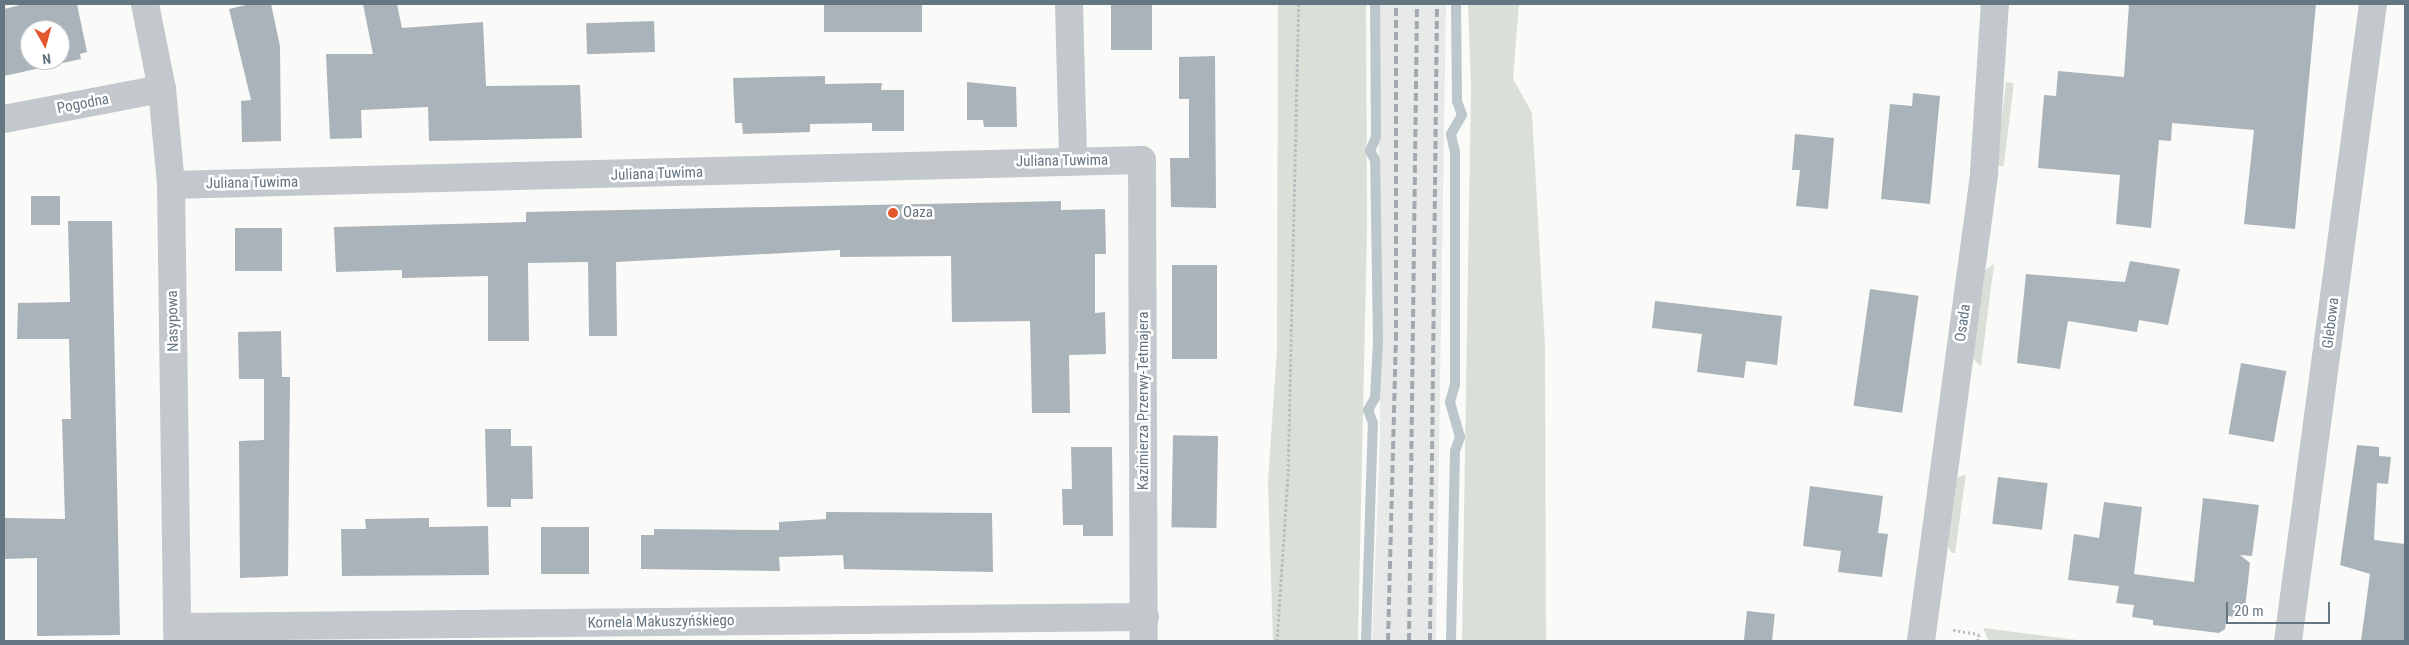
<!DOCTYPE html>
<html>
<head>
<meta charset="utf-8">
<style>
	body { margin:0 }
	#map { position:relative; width:2409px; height:645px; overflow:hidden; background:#fafaf8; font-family:"Roboto Condensed",sans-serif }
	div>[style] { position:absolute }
	.built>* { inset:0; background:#e8e9e9 }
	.green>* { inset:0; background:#dadfd7; transform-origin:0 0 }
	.stream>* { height:10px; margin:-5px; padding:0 5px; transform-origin:5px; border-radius:5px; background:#bbc7cb }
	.building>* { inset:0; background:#aab3b9; transform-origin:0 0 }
	.path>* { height:3px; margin-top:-1.5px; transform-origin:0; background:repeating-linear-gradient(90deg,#bbbfc2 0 2.5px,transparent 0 5px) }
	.minor>* { height:28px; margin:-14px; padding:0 14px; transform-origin:14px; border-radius:14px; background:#c3c8cc }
	.rail>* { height:4px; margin-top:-2px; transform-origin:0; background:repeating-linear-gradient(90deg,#a2aab0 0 8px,transparent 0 12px) }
	.dots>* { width:14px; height:14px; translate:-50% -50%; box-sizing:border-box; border:2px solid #fff; border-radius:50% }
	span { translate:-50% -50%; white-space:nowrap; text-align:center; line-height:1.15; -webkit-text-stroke:5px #fff; paint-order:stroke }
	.street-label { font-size:15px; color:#657683 }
	.poi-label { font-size:15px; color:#657683 }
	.left { translate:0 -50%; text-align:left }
	.frame { position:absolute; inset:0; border:5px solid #657683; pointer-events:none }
	.north { position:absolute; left:20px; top:20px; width:50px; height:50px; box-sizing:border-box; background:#fff; border:1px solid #c1c8cd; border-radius:50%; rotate:173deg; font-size:14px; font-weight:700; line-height:20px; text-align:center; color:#657683 }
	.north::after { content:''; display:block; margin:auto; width:18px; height:22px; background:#e4572e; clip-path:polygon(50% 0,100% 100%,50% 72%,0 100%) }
	.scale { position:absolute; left:2226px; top:602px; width:104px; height:22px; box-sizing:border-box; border:2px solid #657683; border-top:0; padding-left:6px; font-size:15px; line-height:18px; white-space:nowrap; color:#657683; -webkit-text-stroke:4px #fff; paint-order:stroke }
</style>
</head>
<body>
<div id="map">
	<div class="built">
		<div style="clip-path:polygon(1378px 4px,1446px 4px,1436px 641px,1372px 641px,1380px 438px)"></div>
	</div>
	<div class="green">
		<div style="clip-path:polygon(1278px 4px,1366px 4px,1367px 228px,1358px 641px,1273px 641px,1268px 483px,1277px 349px)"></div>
		<div style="clip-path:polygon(1468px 4px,1519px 4px,1513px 79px,1532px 113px,1545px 346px,1546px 641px,1462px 641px,1471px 85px)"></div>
		<div style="left:2006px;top:82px;width:8px;height:84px;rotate:7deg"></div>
		<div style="clip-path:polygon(1994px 264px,1981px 366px,1973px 359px,1985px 270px)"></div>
		<div style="clip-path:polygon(1966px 474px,1955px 553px,1952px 553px,1948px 546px,1957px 478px)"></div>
		<div style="clip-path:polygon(1983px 628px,2085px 641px,1989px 641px)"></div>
	</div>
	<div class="stream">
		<div style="left:1366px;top:641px;width:218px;rotate:-88.2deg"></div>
		<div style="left:1373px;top:423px;width:14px;rotate:-111deg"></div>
		<div style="left:1368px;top:410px;width:14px;rotate:-60deg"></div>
		<div style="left:1375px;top:398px;width:57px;rotate:-87deg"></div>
		<div style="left:1378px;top:341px;width:181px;rotate:-90.9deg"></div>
		<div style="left:1375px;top:160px;width:10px;rotate:-119deg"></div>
		<div style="left:1370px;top:151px;width:15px;rotate:-67deg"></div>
		<div style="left:1376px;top:137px;width:133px;rotate:-90.4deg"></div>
		<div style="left:1451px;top:641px;width:190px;rotate:-88.8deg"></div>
		<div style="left:1455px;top:451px;width:15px;rotate:-70deg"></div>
		<div style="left:1460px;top:437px;width:36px;rotate:-106deg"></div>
		<div style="left:1450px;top:402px;width:18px;rotate:-74deg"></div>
		<div style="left:1455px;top:385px;width:233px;rotate:-90deg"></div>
		<div style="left:1455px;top:152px;width:18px;rotate:-103deg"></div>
		<div style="left:1451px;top:134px;width:22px;rotate:-60deg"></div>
		<div style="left:1462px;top:115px;width:15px;rotate:-110deg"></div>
		<div style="left:1457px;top:101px;width:97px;rotate:-90.6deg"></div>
	</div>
	<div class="building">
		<div style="clip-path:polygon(evenodd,24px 4px,77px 4px,87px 52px,80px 54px,81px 59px,4px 76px,4px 9px,24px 4px,30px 30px,60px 30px,60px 60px,30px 60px,30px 30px)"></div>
		<div style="clip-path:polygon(250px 4px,271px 4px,280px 46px,281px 141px,242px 142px,241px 101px,251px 100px,229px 9px)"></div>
		<div style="clip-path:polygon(363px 4px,397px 4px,402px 28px,483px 22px,486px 86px,580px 85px,582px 138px,429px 141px,428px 107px,361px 110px,362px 138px,330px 139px,326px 54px,373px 54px)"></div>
		<div style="left:824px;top:4px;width:98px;height:28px"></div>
		<div style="left:1111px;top:4px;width:41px;height:46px"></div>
		<div style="clip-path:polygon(2129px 4px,2316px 4px,2295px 229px,2244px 224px,2254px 130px,2172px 123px,2171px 141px,2159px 140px,2151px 228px,2116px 224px,2120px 175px,2038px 168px,2044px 95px,2056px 96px,2058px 71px,2124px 77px)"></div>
		<div style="left:654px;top:21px;width:31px;height:68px;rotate:88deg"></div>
		<div style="clip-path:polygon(1215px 56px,1216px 208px,1171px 207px,1170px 158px,1189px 158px,1189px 99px,1179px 99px,1179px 57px)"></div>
		<div style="clip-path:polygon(825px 76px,825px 84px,882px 83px,881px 90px,904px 90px,904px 131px,872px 131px,872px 123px,810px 124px,810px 132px,743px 134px,742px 123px,735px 123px,733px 78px)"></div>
		<div style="clip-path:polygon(967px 82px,1016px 87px,1017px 127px,984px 127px,983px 120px,967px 120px)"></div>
		<div style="clip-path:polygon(1913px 93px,1940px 96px,1930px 204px,1881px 199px,1890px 104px,1912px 106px)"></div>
		<div style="clip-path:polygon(1795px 134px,1834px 138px,1828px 209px,1796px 206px,1800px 170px,1792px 170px)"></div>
		<div style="left:60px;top:196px;width:29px;height:29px;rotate:90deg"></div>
		<div style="clip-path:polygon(1061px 201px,1061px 210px,1105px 209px,1106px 254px,1095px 254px,1095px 313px,1105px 312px,1106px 354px,1069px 355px,1070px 413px,1032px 413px,1030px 321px,952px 322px,951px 256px,840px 257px,840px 250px,616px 262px,617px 336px,589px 336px,588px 262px,528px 263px,529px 341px,488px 341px,488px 276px,402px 278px,402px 270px,336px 272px,334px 227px,526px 222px,526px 212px)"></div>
		<div style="clip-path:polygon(68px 221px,112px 221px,120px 635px,37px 636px,37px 558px,4px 559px,4px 518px,65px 519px,62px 419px,71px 419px,69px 339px,17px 339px,18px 303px,70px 302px)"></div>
		<div style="left:235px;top:228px;width:47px;height:43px"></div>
		<div style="clip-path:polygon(2130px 261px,2180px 269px,2168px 325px,2139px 320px,2137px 332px,2068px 321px,2060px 369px,2017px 363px,2026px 274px,2125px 282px)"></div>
		<div style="left:1172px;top:265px;width:45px;height:94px"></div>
		<div style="left:1870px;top:289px;width:49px;height:118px;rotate:8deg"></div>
		<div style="clip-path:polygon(1655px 301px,1782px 316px,1777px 365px,1746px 361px,1744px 378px,1697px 372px,1702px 334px,1652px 328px)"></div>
		<div style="clip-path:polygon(281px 331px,282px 377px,290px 377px,288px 576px,240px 578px,239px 441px,264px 440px,264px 379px,239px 379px,238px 332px)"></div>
		<div style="left:2241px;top:363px;width:46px;height:72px;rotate:10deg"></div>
		<div style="clip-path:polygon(485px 429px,511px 429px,511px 446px,532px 446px,533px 499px,511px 499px,511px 507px,487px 507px)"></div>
		<div style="left:1218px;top:436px;width:92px;height:45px;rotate:91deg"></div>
		<div style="clip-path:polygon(2357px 445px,2379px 447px,2379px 456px,2391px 457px,2388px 484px,2377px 483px,2374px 540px,2405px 544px,2405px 641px,2361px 641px,2370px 574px,2340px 565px)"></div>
		<div style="clip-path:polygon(1071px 447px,1112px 447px,1113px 536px,1083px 536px,1083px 525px,1063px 525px,1062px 489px,1072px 489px)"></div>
		<div style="left:1998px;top:477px;width:50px;height:47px;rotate:7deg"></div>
		<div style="clip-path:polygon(1810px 486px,1883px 496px,1878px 533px,1888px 534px,1882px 577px,1838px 572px,1841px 551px,1803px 546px)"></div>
		<div style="clip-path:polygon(2203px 498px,2259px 505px,2252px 556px,2240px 555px,2250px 563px,2244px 618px,2227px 616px,2225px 629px,2219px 633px,2153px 625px,2153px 620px,2132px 617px,2134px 605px,2116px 603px,2119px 586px,2068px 580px,2074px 534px,2099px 538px,2104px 502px,2142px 507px,2134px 574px,2194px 582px)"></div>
		<div style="clip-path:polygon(826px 512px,992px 513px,993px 572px,844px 569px,843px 555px,779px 557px,780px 571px,641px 569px,641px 535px,654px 535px,654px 529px,779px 530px,779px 522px,826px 519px)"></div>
		<div style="clip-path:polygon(429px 518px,429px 527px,488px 526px,489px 575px,342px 576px,341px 529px,366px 529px,365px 519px)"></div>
		<div style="left:541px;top:527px;width:48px;height:47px"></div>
		<div style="left:1747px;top:611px;width:28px;height:30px;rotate:6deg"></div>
	</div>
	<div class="path">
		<div style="left:1953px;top:630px;width:26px;rotate:9deg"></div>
		<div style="left:1979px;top:634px;width:7px;rotate:98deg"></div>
		<div style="left:1277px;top:641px;width:165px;rotate:-86.2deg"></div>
		<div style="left:1288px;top:476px;width:472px;rotate:-88.7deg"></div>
	</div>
	<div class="minor">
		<div style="left:145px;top:4px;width:87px;rotate:78.7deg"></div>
		<div style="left:162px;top:89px;width:96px;rotate:84.6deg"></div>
		<div style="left:171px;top:185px;width:456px;rotate:89.2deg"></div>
		<div style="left:1069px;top:4px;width:156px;rotate:88.5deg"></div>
		<div style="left:4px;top:119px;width:161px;rotate:-10.8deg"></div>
		<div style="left:171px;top:185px;width:971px;rotate:-1.47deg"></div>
		<div style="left:1142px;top:160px;width:481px;rotate:89.8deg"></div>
		<div style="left:177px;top:627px;width:968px;rotate:-0.59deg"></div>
		<div style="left:1921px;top:641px;width:473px;rotate:-82.3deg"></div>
		<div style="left:1984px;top:172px;width:168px;rotate:-86.3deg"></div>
		<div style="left:2288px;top:641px;width:643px;rotate:-82.4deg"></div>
	</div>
	<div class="rail">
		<div style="left:1388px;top:641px;width:301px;rotate:-88.5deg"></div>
		<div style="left:1396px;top:340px;width:336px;rotate:-90deg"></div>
		<div style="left:1409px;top:641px;width:637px;rotate:-89.28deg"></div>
		<div style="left:1430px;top:641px;width:637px;rotate:-89.37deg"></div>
	</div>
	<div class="dots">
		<div style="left:893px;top:213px;background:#e4572e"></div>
	</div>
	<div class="street-label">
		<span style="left:83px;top:104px;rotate:-11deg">Pogodna</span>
		<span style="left:1062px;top:161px;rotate:-1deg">Juliana Tuwima</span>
		<span style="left:657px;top:174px;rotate:-2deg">Juliana Tuwima</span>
		<span style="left:252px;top:183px;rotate:-1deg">Juliana Tuwima</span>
		<span style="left:173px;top:321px;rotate:-91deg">Nasypowa</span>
		<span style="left:1963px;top:323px;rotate:-82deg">Osada</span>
		<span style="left:2331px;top:323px;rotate:-83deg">Glebowa</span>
		<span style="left:1144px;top:401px;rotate:-90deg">Kazimierza Przerwy-Tetmajera</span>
		<span style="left:661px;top:622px;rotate:-1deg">Kornela Makuszyńskiego</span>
	</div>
	<div class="poi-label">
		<span class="left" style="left:903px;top:213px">Oaza</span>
	</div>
	<div class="frame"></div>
	<div class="north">N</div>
	<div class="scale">20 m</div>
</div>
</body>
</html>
